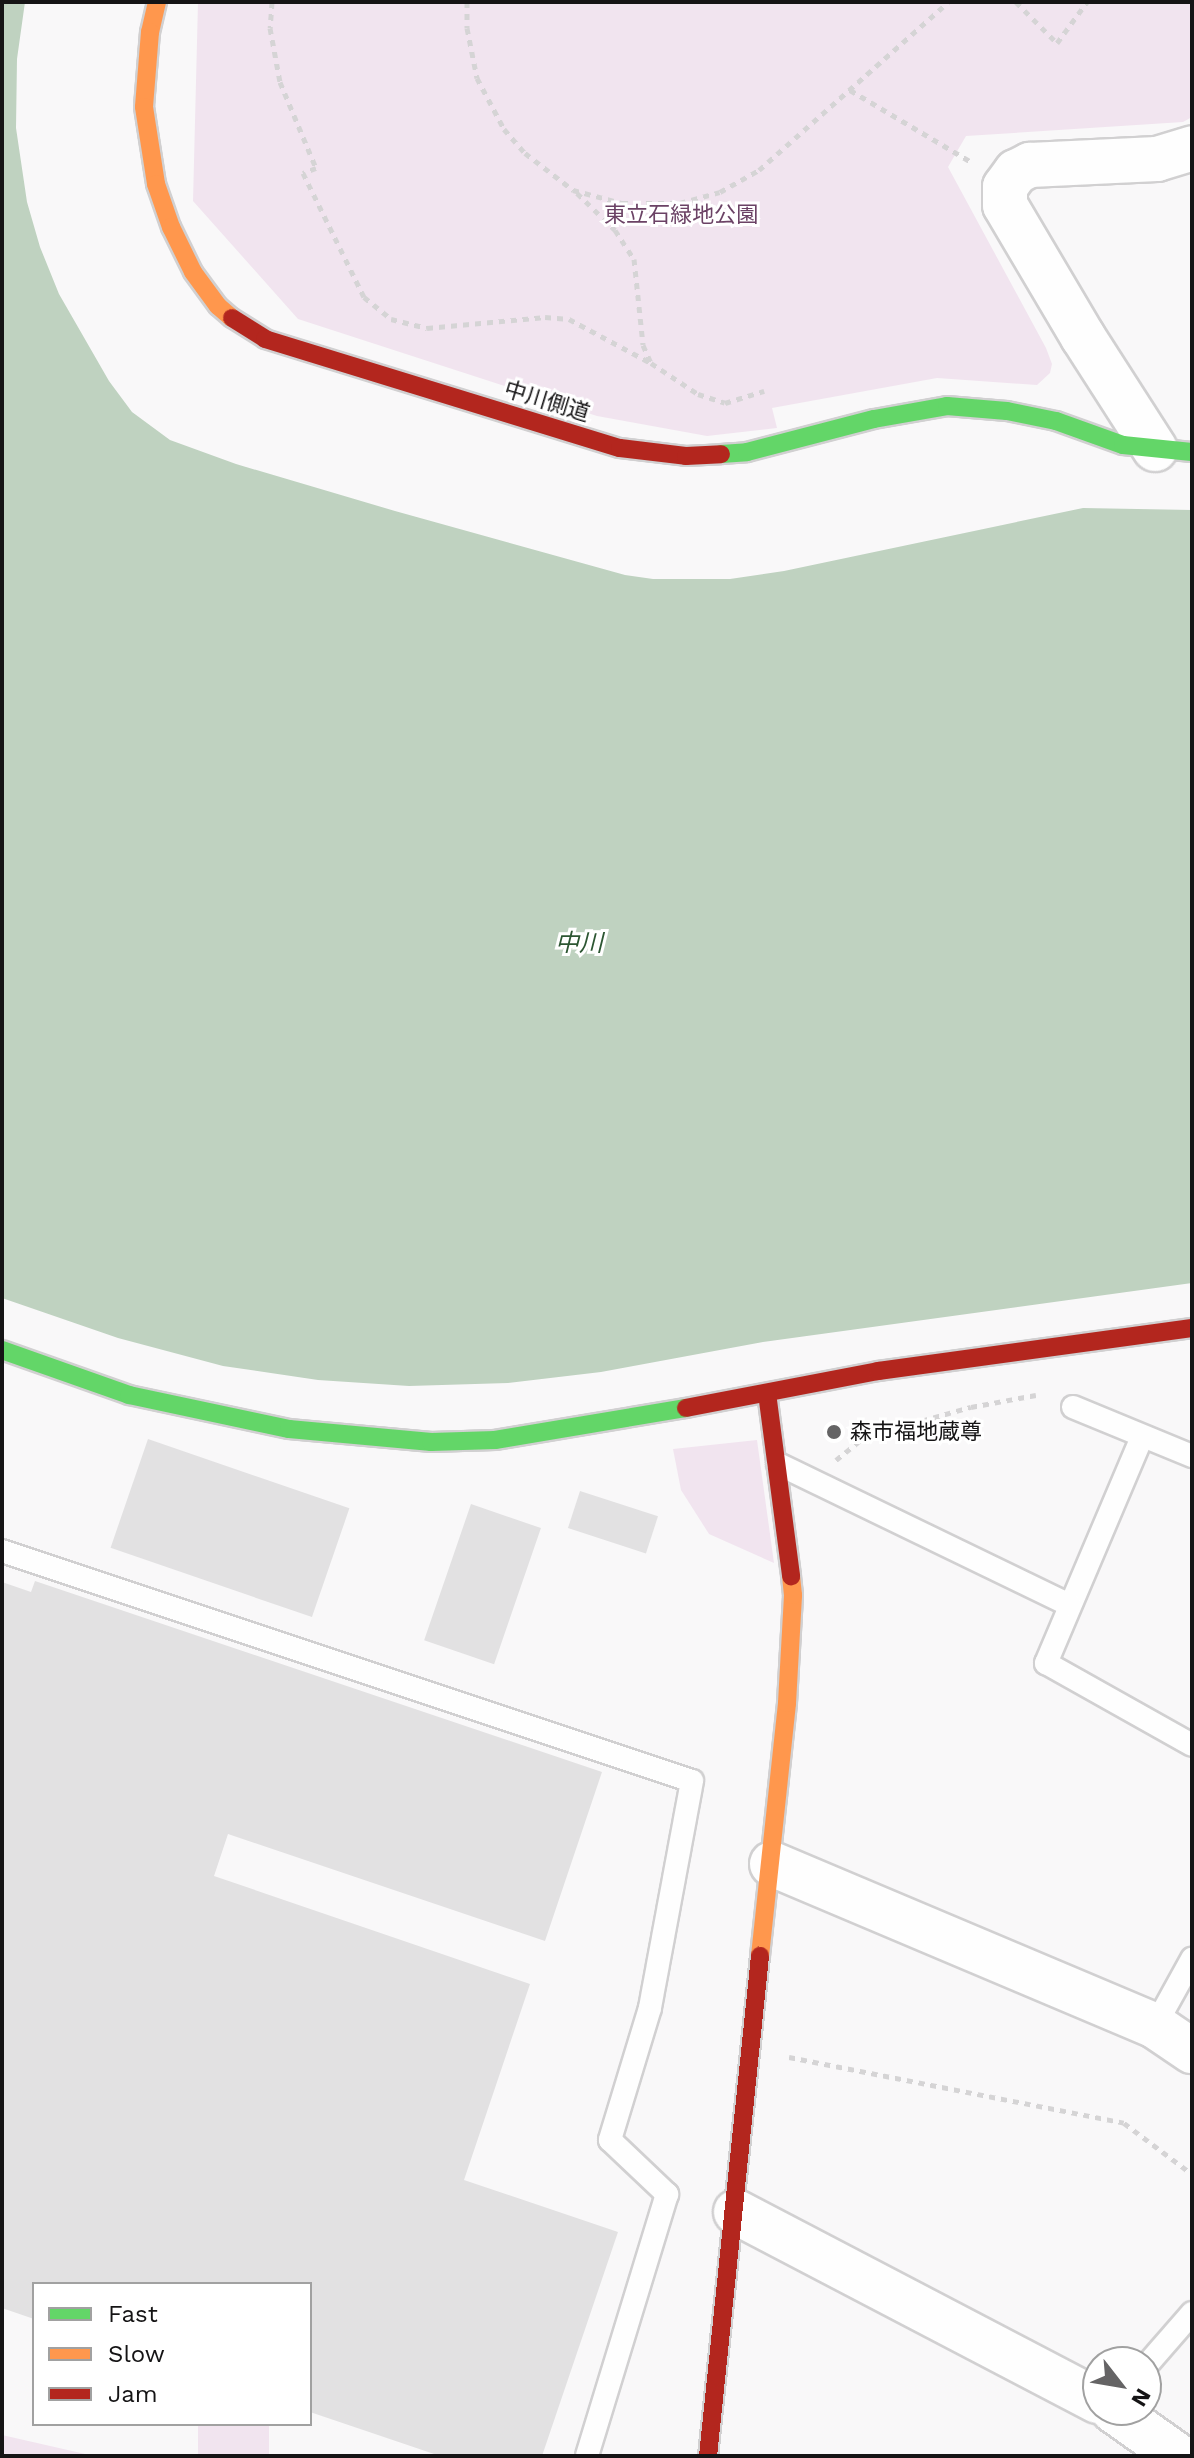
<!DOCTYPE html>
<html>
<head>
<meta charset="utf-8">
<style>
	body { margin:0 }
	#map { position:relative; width:1194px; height:2458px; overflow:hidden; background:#f9f8f9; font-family:"Work Sans","Noto Sans JP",sans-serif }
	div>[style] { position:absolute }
	.green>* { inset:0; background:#f1e4ef; transform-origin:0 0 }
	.water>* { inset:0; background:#bfd2c0 }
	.building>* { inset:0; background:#e2e1e2; transform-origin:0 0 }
	.path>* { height:5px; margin-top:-2.5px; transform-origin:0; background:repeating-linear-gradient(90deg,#d5d4d5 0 6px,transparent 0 12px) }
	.roads { filter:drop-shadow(2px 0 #d1d0d1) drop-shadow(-2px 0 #d1d0d1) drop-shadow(0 2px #d1d0d1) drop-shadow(0 -2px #d1d0d1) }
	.lane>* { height:22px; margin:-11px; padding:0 11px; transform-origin:11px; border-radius:11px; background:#fefefe }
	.street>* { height:44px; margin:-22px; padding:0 22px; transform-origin:22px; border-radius:22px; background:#fefefe }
	.fast>* { height:18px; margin:-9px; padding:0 9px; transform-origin:9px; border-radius:9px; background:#63d668 }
	.slow>* { height:18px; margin:-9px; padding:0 9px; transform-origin:9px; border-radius:9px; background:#ff974d }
	.jam>* { height:18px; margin:-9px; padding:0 9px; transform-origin:9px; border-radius:9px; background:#b3261e }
	.dots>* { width:22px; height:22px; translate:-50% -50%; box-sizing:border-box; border:4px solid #fff; border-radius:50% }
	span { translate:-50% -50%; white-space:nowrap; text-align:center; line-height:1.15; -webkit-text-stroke:6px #fff; paint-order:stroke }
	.park-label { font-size:22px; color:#6b4265 }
	.street-label { font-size:22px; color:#151415 }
	.poi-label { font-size:22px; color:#151415 }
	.left { translate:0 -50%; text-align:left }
	.water-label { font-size:24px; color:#2c5632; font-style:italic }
	.frame { position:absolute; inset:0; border:4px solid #151415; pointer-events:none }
	.legend { position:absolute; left:32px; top:2282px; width:280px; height:144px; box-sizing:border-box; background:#fff; border:2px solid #a1a1a1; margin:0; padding:10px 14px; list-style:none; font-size:24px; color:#151415 }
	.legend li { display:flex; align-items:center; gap:16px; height:40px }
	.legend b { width:40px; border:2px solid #a1a1a1 }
	.north { position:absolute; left:1082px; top:2346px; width:80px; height:80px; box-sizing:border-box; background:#fff; border:2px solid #a1a1a1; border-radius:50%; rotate:121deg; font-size:22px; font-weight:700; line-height:32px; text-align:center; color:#151415 }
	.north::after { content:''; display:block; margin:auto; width:28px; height:36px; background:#656465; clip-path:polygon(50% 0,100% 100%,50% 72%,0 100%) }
</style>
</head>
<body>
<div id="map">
	<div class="green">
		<div style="clip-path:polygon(198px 2px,1192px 2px,1192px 117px,1183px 122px,966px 136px,948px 167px,1046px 348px,1052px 364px,1050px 373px,1037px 385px,937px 378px,772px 408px,777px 428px,707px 436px,597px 416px,298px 319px,193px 201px)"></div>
		<div style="clip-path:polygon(757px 1440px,774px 1563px,709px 1534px,681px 1490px,673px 1449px)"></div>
		<div style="left:198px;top:2424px;width:71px;height:33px"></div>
		<div style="clip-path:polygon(2px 2435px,94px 2456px,2px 2456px)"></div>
	</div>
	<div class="water">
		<div style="clip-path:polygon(2px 2px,25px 2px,17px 59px,16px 128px,27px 202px,40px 247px,59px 294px,109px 381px,132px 412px,170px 440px,236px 464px,395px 511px,625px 575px,653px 579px,730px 579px,784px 571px,1083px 508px,1192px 510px,1192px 1283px,763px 1342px,601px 1372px,508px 1383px,409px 1386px,318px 1380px,223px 1366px,118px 1338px,2px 1298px)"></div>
	</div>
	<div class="building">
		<div style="left:148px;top:1439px;width:213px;height:115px;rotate:19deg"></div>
		<div style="left:580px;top:1491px;width:82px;height:39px;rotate:18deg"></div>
		<div style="left:471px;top:1504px;width:74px;height:144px;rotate:19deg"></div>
		<div style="clip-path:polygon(35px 1581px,602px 1772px,545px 1941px,228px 1834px,214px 1876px,530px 1984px,464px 2180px,618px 2232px,542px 2456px,440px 2456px,310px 2412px,310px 2284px,34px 2284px,34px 2319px,2px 2308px,2px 1582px,31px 1592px)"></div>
	</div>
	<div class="path">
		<div style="left:272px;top:2px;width:26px;rotate:94deg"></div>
		<div style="left:270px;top:28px;width:55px;rotate:79.5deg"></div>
		<div style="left:280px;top:82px;width:93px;rotate:67.3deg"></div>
		<div style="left:316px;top:168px;width:14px;rotate:159deg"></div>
		<div style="left:303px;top:173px;width:138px;rotate:63.8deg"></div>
		<div style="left:364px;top:297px;width:35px;rotate:39deg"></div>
		<div style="left:391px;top:319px;width:37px;rotate:14deg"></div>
		<div style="left:427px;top:328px;width:119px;rotate:-5.3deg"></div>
		<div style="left:545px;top:317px;width:24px;rotate:5deg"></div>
		<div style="left:569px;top:319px;width:93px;rotate:28.2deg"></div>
		<div style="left:467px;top:2px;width:26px;rotate:90deg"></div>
		<div style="left:467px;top:28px;width:51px;rotate:78.7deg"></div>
		<div style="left:477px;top:78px;width:58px;rotate:62.1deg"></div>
		<div style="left:504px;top:129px;width:32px;rotate:49deg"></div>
		<div style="left:525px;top:153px;width:61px;rotate:37.6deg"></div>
		<div style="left:573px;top:190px;width:51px;rotate:14.9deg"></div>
		<div style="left:622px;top:203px;width:58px"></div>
		<div style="left:680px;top:203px;width:41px;rotate:-15.4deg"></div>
		<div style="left:720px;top:192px;width:45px;rotate:-29.4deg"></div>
		<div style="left:759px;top:170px;width:253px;rotate:-41.6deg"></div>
		<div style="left:1016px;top:2px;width:58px;rotate:45deg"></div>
		<div style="left:1057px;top:43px;width:51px;rotate:-53.8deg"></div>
		<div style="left:850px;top:90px;width:143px;rotate:30.7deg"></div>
		<div style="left:577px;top:193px;width:53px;rotate:44.2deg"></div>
		<div style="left:615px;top:230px;width:35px;rotate:57deg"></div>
		<div style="left:634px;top:259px;width:86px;rotate:84deg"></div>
		<div style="left:643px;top:345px;width:20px;rotate:66deg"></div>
		<div style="left:651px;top:363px;width:56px;rotate:33.4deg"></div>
		<div style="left:698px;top:394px;width:28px;rotate:18deg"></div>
		<div style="left:725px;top:403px;width:41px;rotate:-17.1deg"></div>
		<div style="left:836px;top:1460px;width:36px;rotate:-39deg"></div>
		<div style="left:864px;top:1437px;width:111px;rotate:-15.7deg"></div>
		<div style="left:971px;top:1407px;width:66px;rotate:-10.5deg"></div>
		<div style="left:789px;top:2057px;width:341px;rotate:11.1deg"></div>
		<div style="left:1124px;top:2123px;width:85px;rotate:36.9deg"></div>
	</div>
	<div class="roads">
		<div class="lane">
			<div style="left:1073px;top:1407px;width:129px;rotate:22.4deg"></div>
			<div style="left:1142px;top:1437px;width:246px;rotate:113deg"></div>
			<div style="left:1046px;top:1663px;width:167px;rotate:29.3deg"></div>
			<div style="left:778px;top:1464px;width:324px;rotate:25.8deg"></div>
			<div style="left:2px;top:1551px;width:727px;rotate:18.43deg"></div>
			<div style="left:692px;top:1781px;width:231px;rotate:100.5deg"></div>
			<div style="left:650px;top:2008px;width:138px;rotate:106.9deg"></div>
			<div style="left:610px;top:2140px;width:79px;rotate:43.5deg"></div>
			<div style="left:667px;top:2194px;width:274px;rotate:107deg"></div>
			<div style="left:1155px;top:2026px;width:77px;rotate:-61.1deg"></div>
			<div style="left:1146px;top:2366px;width:70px;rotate:-49deg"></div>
		</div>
		<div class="street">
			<div style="left:1155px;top:449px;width:133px;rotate:-122.7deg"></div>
			<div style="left:1083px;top:337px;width:153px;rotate:-120.6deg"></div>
			<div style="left:1005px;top:205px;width:18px;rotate:-90deg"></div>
			<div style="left:1005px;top:187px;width:19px;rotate:-54deg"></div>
			<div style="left:1016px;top:172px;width:16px;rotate:-27deg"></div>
			<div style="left:1030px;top:165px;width:127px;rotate:-2.7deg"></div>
			<div style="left:1157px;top:159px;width:37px;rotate:-17deg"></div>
			<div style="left:772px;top:1864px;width:416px;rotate:22.9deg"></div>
			<div style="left:1155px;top:2026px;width:45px;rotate:34deg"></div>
			<div style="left:736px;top:2212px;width:408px;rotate:27.6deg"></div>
			<div style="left:1113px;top:2410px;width:80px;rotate:35.3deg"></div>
		</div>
		<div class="fast">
			<div style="left:721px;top:454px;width:26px;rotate:-4deg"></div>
			<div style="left:747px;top:452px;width:131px;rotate:-14.6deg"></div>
			<div style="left:874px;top:419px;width:74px;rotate:-10.1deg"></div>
			<div style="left:947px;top:406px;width:60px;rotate:4.8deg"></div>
			<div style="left:1007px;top:411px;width:50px;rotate:11.5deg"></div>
			<div style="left:1056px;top:421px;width:71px;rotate:19.7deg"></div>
			<div style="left:1123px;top:445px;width:69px;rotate:5.8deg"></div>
			<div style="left:2px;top:1350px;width:135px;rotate:19.5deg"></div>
			<div style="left:129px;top:1395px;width:164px;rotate:12deg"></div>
			<div style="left:289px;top:1429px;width:143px;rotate:5.2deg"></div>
			<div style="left:431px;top:1442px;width:64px;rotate:-1.8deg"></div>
			<div style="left:495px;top:1440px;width:194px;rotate:-9.5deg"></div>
		</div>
		<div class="slow">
			<div style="left:157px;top:2px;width:31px;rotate:103deg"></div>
			<div style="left:150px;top:32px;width:75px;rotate:94.6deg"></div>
			<div style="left:144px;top:107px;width:78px;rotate:81.1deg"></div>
			<div style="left:156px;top:184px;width:46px;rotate:70.8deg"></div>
			<div style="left:171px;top:227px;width:50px;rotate:63.9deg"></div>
			<div style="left:193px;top:272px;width:42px;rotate:53.7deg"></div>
			<div style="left:218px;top:306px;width:18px;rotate:41deg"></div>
			<div style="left:760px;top:1956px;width:254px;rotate:-83.9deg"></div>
			<div style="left:787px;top:1703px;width:108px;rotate:-86.8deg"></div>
			<div style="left:793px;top:1595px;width:19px;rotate:-96deg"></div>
		</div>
		<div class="jam">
			<div style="left:232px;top:318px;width:39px;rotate:32deg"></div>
			<div style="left:265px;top:339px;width:371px;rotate:17.1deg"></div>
			<div style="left:620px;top:448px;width:66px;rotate:6.9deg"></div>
			<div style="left:686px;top:456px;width:35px;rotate:-3deg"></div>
			<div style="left:767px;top:1393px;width:185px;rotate:82.5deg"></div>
			<div style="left:686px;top:1408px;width:196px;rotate:-10.9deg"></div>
			<div style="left:878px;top:1371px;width:317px;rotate:-7.8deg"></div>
			<div style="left:708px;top:2456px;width:503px;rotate:-84.06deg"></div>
		</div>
	</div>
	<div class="dots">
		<div style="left:834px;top:1432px;background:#656465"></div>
	</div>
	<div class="park-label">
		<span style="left:681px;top:215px">東立石緑地公園</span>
	</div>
	<div class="street-label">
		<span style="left:547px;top:401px;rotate:17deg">中川側道</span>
	</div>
	<div class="poi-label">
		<span class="left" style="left:850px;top:1432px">森市福地蔵尊</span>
	</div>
	<div class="water-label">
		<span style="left:579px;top:944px">中川</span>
	</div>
	<div class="frame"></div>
	<ul class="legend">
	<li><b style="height:10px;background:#63d668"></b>Fast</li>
	<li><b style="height:10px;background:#ff974d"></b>Slow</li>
	<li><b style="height:10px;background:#b3261e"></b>Jam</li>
	</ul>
	<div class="north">N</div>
</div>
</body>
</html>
